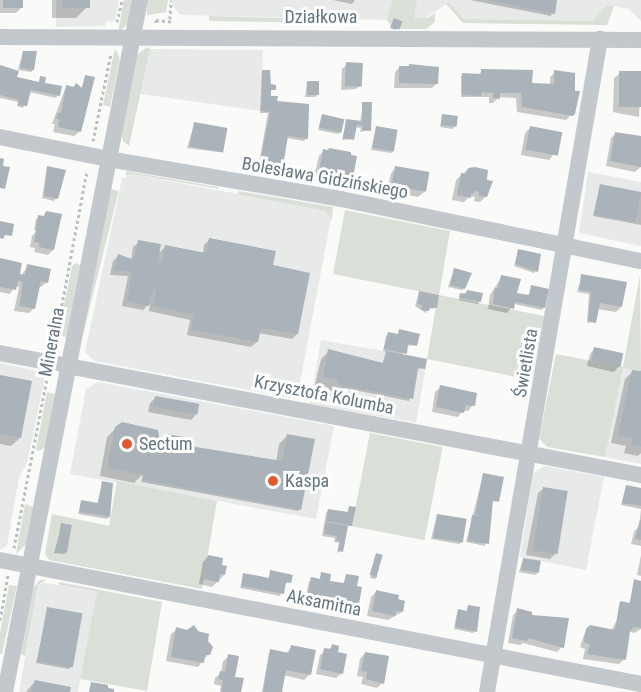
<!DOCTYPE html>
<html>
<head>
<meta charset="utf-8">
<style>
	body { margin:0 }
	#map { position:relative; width:641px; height:692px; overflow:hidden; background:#fafaf8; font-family:"Roboto Condensed",sans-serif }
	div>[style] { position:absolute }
	.built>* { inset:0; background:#e8e9e9; transform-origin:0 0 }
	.green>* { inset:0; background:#dadfd7; transform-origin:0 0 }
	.shadow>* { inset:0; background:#0003 }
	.building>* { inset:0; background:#aab3b9; transform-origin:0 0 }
	.path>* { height:3px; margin-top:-1.5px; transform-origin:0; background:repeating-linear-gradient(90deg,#bbbfc2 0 3px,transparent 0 6px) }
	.minor>* { height:16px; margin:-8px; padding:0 8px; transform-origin:8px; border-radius:8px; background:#c3c8cc }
	.dots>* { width:16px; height:16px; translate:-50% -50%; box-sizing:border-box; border:3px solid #fff; border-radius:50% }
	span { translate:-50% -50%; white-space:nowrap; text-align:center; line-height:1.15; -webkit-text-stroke:6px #fff; paint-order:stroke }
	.street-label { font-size:18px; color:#657683 }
	.poi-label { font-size:18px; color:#657683 }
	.left { translate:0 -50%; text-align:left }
</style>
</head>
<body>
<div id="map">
	<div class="built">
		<div style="clip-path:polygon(56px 0,119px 0,115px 21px,106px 22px,105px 26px,56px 27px)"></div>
		<div style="clip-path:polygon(173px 0,641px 0,641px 21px,629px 9px,607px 5px,592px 21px,464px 19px,449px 2px,410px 29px,392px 29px,387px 20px,181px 15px,172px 5px)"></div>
		<div style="clip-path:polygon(150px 49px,263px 50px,261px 111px,140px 94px)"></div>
		<div style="clip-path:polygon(588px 172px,641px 182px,641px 246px,579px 233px)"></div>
		<div style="clip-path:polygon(132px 174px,327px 211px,331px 219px,298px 393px,290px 398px,94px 361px,85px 352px,122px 179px)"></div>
		<div style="left:321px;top:340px;width:108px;height:65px;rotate:10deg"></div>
		<div style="clip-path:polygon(0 363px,46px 373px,27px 463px,19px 478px,7px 545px,2px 549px,0 549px)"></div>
		<div style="clip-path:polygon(623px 367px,641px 371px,641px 464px,605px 457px)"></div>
		<div style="clip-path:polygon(98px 382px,334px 426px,316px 519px,70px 474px,86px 389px)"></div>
		<div style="clip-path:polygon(544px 466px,604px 477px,586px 570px,520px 557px,533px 473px)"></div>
		<div style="clip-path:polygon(45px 583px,97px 592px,78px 692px,19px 692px,38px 585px)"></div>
	</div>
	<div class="green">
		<div style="clip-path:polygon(124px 0,132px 0,128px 24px,118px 32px)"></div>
		<div style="clip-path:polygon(147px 0,168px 0,166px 12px,147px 15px)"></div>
		<div style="clip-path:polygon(393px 0,417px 0,414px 18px,428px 18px,435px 13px,435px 22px,426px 29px,399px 29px,402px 20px,394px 18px,391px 26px,387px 20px)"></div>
		<div style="clip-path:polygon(449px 2px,464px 19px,592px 21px,607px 5px,614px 6px,607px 25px,463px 23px,446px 4px)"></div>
		<div style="clip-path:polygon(209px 16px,347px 20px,345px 23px,209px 21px)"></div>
		<div style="clip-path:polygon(147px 47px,150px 49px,129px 146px,123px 141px,121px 131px,137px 55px)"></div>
		<div style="clip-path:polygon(115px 48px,120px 59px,110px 107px,103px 105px)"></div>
		<div style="clip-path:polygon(126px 171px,218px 187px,220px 189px,132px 174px,126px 176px)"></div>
		<div style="left:111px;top:189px;width:8px;height:153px;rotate:14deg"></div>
		<div style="clip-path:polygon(239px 191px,333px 207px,332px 220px,326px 211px,237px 194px)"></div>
		<div style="clip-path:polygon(345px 210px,450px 231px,439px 295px,544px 316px,532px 380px,427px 359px,438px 295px,333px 274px)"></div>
		<div style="clip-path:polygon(76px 263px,80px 265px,66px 337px,58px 335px,72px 266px)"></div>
		<div style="clip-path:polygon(640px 275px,641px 371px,623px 368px,605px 457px,547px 447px,539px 438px,556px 354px,623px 367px)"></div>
		<div style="clip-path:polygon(47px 392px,55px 394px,45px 447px,39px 451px,36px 450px)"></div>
		<div style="left:370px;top:433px;width:74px;height:95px;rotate:11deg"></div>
		<div style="clip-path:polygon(117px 481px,217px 501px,202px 589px,49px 560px,45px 553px,52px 514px,109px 526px)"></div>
		<div style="clip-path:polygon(25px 504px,33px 507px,26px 544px,16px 554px)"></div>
		<div style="clip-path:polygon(40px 580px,46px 580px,38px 585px,25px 656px,20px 654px,32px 589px)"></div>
		<div style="clip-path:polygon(59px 582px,162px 602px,147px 691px,80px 679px,97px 592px,59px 585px)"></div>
		<div style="clip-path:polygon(9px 585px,17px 586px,2px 654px,0 654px,0 633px)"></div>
	</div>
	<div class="shadow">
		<div style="clip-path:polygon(0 0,21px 0,21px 8px,16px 13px,0 13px)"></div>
		<div style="clip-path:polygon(52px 0,89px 0,87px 7px,76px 18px,52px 18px)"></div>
		<div style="clip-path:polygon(333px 0,355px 0,352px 4px)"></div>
		<div style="clip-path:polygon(470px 0,556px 0,551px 16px)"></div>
		<div style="clip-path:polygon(394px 19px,398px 28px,395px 30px,390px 28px)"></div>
		<div style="clip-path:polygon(23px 52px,33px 70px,31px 72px,18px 70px)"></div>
		<div style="clip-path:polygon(347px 64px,362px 84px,356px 89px,341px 90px,342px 69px)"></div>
		<div style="clip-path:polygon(0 66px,16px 78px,38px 83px,41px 78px,44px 84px,58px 95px,56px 98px,29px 92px,23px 108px,17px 106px,18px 102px,0 98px)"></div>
		<div style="clip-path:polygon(400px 67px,437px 83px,432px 88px,394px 88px,395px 72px)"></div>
		<div style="clip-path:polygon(262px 71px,274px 89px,270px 91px,269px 97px,306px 139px,304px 141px,286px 138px,279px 167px,259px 163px,268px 113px,260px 113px)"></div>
		<div style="clip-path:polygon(482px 71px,531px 85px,550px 85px,550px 77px,555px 72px,573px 92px,571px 115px,566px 120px,517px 112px,516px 98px,499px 97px,493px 103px,489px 103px,489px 97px,461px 97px,461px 76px,477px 76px)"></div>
		<div style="clip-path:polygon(620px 73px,641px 73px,639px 117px,613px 112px,614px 78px)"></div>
		<div style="clip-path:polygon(86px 77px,80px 131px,74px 136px,53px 132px,55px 124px,52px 124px,65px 89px,73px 88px,75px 85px,81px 89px)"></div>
		<div style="clip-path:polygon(307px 83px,317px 95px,315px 97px,305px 97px)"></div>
		<div style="clip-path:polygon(363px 104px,369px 130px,360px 132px,361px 128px,355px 127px,353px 139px,342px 140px,347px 121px,360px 122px)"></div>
		<div style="clip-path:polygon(322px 116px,340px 132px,338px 134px,318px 130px)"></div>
		<div style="clip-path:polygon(443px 116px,455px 127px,452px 129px,440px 127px)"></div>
		<div style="clip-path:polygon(194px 124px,220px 150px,218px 152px,187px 148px)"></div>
		<div style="clip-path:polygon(376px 128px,393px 151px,391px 153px,371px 150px)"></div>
		<div style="clip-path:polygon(530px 128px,554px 154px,549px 160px,521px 155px,525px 133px)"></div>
		<div style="clip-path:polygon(616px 133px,641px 138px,641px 167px,635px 172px,606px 166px,611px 138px)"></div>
		<div style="clip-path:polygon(324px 151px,351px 178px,346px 183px,314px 177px,319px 156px)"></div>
		<div style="clip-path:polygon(47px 167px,56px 198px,54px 201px,42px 198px)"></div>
		<div style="clip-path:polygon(396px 168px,424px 192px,418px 197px,387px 191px,391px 173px)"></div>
		<div style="clip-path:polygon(468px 169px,485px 197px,480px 202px,474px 201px,475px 197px,470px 196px,464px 202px,452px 200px,456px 180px)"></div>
		<div style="clip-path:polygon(600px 185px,641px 193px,641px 225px,593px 216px)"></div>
		<div style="clip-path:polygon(46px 212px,53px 250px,48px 255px,34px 252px,35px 248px,30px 247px,32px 236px,37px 231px,34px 230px,36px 219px,43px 218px)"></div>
		<div style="clip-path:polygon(209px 240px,271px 267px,297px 334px,292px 339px,258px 333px,257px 342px,251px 347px,187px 335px,190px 320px,149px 311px,150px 303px,143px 310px,122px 306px,128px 276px,110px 275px,113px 261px,118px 256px,131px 261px,133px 247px,139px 242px,158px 254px,165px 247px,203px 254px,204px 245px)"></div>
		<div style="clip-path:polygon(519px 250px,536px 271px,534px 273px,514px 266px)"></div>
		<div style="clip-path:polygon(0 260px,21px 276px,28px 266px,47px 282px,41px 287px,38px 286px,34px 308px,29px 313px,14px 311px,19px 287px,15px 286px,10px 294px,0 292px)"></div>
		<div style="clip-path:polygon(454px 270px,464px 288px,462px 290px,448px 287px)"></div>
		<div style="clip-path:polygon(502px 276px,516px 294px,528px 296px,532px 287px,544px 307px,542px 310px,514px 304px,507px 313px,488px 309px,490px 295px)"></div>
		<div style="clip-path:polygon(582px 276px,621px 307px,616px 312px,597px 309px,595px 322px,587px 323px,589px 294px,577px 292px)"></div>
		<div style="clip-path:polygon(467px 291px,480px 301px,478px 304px,458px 300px)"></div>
		<div style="clip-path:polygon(419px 293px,435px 307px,433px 309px,428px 308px,426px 313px,415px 306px)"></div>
		<div style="clip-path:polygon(400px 331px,416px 345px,407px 346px,402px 356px,424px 368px,417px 369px,409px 401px,344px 388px,336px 395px,327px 387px,315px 385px,321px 359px,329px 351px,382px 364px,388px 352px,383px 351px,386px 336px,388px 334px,397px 335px)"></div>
		<div style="clip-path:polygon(595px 348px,619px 366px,614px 372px,587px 366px,590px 354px)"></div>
		<div style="clip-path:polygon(633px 371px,641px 373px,641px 453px,638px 456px,624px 453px,626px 446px,611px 443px,625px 379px)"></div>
		<div style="clip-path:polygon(0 376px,20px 438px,11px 446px,0 444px)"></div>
		<div style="clip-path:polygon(441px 387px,473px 405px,468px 411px,463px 410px,458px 417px,432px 412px,435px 392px)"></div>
		<div style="clip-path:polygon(155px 398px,196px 415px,191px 420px,148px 412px,150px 403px)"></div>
		<div style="clip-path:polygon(116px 428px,157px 431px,158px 442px,166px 443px,169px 436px,189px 448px,276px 462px,279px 444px,287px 436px,300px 509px,298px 511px,141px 482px,143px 474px,134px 483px,100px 476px,107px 437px)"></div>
		<div style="clip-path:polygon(483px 475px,498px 501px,491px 502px,485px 546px,466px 542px)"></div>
		<div style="clip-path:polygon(103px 483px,109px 517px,107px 519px,78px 514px,82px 502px,97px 504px)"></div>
		<div style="clip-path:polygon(626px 487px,641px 490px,641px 546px,631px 544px,634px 532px,639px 526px,641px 509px,621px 505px)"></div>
		<div style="clip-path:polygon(544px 488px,555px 554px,550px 559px,526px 555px,538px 493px)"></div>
		<div style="clip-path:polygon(349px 508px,351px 525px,346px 527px,341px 551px,337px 553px,339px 543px,334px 542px,335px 538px,322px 536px,326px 513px,328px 510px,347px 513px)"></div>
		<div style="clip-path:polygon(437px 515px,462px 542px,459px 544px,431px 539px)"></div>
		<div style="clip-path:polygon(62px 525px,66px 552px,64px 554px,54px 553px)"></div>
		<div style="clip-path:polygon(377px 555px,377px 577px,375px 579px,370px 578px)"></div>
		<div style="clip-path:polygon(641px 555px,641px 576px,637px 575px)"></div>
		<div style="clip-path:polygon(208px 556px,225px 567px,224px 575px,212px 587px,199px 584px,203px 562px)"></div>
		<div style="clip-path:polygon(523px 560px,538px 573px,535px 575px,519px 572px)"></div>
		<div style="clip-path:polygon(271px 572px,290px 582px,284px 584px,280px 596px,240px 588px,244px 575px,268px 579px)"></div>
		<div style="clip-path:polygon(322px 574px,328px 582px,343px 585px,346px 576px,357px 608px,354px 610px,305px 601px,309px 581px,319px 580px)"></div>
		<div style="clip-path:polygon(635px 581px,641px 582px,641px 629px,634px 633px,628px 631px,624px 659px,619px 664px,583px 659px,585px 649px,580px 647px,585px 632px,590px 627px,611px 631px,617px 620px,619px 605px,629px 604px)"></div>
		<div style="clip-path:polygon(376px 592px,402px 612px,388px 620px,367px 616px,371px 597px)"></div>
		<div style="clip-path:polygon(468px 606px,475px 631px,473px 633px,454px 629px,457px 613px,466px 612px)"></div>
		<div style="clip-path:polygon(48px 608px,71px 667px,69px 669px,36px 663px)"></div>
		<div style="clip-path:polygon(518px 610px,530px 616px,562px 647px,557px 652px,523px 643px,520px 645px,508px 643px,513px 615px)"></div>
		<div style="clip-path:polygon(177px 629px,211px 644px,211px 651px,198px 667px,166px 661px,171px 634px)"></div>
		<div style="clip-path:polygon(333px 646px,342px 673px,336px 678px,316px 674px,320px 655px)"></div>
		<div style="clip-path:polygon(291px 647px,310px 674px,304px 680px,283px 675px,280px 692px,262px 692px,269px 653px,271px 651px,286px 654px)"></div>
		<div style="clip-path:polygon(365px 653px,382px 683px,377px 688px,361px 684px,363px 677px,357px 676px,360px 659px)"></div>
		<div style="clip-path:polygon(229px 656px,232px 677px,240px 692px,220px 692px,221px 686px,214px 684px,215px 678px,221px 673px,223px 661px)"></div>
		<div style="clip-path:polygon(35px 681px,68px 692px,26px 692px)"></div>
	</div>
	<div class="building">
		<div style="left:3px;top:0;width:20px;height:8px"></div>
		<div style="left:62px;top:0;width:28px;height:8px"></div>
		<div style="clip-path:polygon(487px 0,557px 0,555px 14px)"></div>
		<div style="left:394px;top:18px;width:9px;height:9px;rotate:21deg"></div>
		<div style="clip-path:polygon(23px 51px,37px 51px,34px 70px,20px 68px)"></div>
		<div style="left:346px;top:62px;width:17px;height:24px;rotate:3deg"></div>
		<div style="clip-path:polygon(409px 64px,439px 67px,438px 84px,399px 83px,399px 66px,409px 66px)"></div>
		<div style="clip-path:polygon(0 65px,19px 71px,17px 77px,39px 82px,40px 76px,46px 77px,45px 83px,62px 86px,60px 96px,31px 90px,27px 106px,18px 105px,19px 100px,0 95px)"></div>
		<div style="clip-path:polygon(481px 69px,533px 70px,532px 83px,554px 84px,554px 70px,575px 73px,575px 91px,580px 91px,575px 114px,573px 116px,522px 107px,521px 93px,500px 93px,500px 99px,493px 98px,493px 93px,482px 92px,481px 96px,462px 95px,462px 73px,481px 74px)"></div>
		<div style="clip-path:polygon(262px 70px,270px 70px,271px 84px,276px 85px,276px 90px,271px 90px,271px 96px,278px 96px,277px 101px,309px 104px,308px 139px,288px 136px,283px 166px,260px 161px,270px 112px,261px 111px)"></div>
		<div style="left:619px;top:71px;width:22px;height:36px"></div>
		<div style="clip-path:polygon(85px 75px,95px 77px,81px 132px,58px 127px,59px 119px,56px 119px,58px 113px,61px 113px,66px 85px,74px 87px,76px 83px,82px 88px)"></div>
		<div style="left:307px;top:81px;width:12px;height:14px"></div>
		<div style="clip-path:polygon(362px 102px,372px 102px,371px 131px,362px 130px,363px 126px,357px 125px,354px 140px,343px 138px,346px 119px,362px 121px)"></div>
		<div style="left:322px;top:114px;width:23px;height:14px;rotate:13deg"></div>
		<div style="left:442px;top:114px;width:16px;height:11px;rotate:7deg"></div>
		<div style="left:194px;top:122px;width:34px;height:25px;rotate:10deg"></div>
		<div style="left:376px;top:126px;width:22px;height:22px;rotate:10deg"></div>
		<div style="left:530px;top:126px;width:33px;height:24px;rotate:11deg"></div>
		<div style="clip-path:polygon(615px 132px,641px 136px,641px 167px,610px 161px)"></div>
		<div style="clip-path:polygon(329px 148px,351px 152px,351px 155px,357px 156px,353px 178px,319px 172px,323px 149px,328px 150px)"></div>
		<div style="clip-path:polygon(0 158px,4px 159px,3px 166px,10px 167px,5px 189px,0 188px)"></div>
		<div style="clip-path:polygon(47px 166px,66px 170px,58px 199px,44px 196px)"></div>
		<div style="left:395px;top:166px;width:35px;height:20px;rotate:10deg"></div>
		<div style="clip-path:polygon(475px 167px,488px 170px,487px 180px,493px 181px,487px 197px,479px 196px,479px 192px,476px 191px,471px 194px,471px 198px,457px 195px,461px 173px,466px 174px,468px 168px)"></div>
		<div style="left:600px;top:184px;width:42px;height:31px;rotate:11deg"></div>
		<div style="clip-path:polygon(46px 211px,62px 214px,54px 250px,39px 247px,39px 243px,34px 242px,38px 215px,44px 216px)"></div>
		<div style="clip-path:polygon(0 221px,14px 224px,12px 236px,5px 235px,3px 239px,0 238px)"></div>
		<div style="clip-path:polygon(209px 238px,276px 251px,273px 265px,310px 273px,298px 334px,261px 328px,258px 342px,191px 330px,194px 315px,153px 306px,156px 290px,153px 289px,149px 306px,127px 301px,132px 271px,115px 271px,118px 254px,134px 260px,138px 240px,161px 244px,158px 261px,162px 262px,165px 245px,206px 253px)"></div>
		<div style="clip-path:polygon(518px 249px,541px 254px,538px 272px,515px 264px)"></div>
		<div style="clip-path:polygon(0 258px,22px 263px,20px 274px,25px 275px,27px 264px,51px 269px,48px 283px,41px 281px,35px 309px,19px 306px,23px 282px,18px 281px,16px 290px,0 287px)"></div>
		<div style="clip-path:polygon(454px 268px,472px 273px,465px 289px,450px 285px)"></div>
		<div style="clip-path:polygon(581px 274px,627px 282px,622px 307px,600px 303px,596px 323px,588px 321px,591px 292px,579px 290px)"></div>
		<div style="clip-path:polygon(501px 275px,521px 279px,517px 293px,529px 295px,531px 285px,549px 289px,545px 308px,515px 302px,514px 309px,493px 304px,495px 288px,498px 288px)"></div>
		<div style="clip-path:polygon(467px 290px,483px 293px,481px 302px,459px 298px,460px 293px,466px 294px)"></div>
		<div style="clip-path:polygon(419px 291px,439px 295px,437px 308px,430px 307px,429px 311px,421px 310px,422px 305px,417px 304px)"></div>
		<div style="clip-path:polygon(399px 329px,420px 334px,417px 346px,408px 344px,407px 354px,384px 349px,388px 332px,398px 334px)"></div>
		<div style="left:594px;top:347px;width:30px;height:14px;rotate:12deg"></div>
		<div style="clip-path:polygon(328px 349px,383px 363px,386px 351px,427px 359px,425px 369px,416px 367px,418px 369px,413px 399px,346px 386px,343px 388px,335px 379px,323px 377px)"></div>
		<div style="clip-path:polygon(632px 370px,641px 371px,641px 447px,631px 445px,633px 438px,618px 435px)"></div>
		<div style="clip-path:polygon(0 375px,32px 381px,21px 438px,0 434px)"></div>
		<div style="clip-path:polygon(440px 385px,477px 393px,475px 406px,466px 405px,464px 413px,436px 407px)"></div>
		<div style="left:155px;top:396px;width:45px;height:11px;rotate:10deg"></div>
		<div style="clip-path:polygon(122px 422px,158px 430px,160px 441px,167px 442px,168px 434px,192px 439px,190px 446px,282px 461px,287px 434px,315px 439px,301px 510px,143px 480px,144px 475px,107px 468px,115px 427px)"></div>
		<div style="clip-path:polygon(483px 473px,504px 477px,499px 502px,493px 500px,489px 544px,468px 541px,472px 515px,475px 516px)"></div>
		<div style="clip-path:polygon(102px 481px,113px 483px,110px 517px,79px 512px,81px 500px,98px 503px)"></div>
		<div style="clip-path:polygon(626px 485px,641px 488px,641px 506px,622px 503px)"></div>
		<div style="left:543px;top:487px;width:25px;height:64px;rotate:9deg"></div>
		<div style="clip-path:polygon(349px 506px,356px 507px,352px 526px,326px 521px,328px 509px,348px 512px)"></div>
		<div style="left:437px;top:514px;width:30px;height:24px;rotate:9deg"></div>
		<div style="clip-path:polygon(640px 520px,641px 520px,641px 540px,635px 539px)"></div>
		<div style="clip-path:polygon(326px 522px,348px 526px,343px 552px,338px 551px,340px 541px,336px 541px,337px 536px,324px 534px)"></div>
		<div style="left:61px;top:523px;width:11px;height:28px;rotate:10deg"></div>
		<div style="left:376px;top:553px;width:7px;height:23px;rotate:16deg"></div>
		<div style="clip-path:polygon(208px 555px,223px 558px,222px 565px,227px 566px,225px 575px,220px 574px,219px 582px,203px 579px)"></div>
		<div style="left:523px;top:558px;width:18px;height:12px;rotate:9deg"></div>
		<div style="clip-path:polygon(270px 570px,293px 575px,291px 583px,286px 582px,284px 594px,241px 586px,243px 573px,269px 578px)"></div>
		<div style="clip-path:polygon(321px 572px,331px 574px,330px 581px,344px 583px,346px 574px,359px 576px,357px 586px,362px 587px,358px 609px,307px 599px,311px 577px,320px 579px)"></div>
		<div style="clip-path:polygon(634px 579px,641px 581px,641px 628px,634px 627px,630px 631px,626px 660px,587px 654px,590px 644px,584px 642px,586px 629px,590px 625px,615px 630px,620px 601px,630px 603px)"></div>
		<div style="clip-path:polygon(376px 590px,399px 595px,398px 599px,405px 601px,403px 612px,396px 611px,395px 616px,372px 611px)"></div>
		<div style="clip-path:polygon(468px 605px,480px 607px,477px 632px,455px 627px,458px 609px,467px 611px)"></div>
		<div style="left:47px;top:607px;width:36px;height:55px;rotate:10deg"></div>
		<div style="clip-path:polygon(517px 608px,532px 612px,532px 615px,569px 618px,564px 648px,528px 638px,527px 641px,512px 638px)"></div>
		<div style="clip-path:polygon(194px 625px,198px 631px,209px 634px,208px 641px,213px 647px,210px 655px,205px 655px,204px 663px,171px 657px,176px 627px,187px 630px)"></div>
		<div style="clip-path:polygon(332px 644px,339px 646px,338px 652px,347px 654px,343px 674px,320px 669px,324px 648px,331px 649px)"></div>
		<div style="clip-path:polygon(291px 645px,316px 650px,311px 675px,286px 670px,282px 692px,263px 692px,270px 649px,289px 653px)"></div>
		<div style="clip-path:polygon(365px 652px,389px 656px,384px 684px,366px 679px,367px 672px,361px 671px)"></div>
		<div style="clip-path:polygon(228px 654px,239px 656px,235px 677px,244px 678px,241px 692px,221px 692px,223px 680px,218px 679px,220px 671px,225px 672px)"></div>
		<div style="clip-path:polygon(35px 680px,71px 687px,70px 692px,32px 692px)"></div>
		<div style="clip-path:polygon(91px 682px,108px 685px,108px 688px,114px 689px,114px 692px,89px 692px)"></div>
	</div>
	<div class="path">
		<div style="left:170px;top:19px;width:19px;rotate:-87deg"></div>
		<div style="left:117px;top:22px;width:23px;rotate:-77deg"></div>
		<div style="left:156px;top:23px;width:3px;rotate:-90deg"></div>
		<div style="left:156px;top:20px;width:18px;rotate:6deg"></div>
		<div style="left:93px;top:141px;width:90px;rotate:-78.4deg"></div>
		<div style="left:54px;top:347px;width:179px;rotate:-79.4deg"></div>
		<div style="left:14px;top:548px;width:173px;rotate:-79deg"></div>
		<div style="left:0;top:620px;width:46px;rotate:-79.9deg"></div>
	</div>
	<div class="minor">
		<div style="left:0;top:37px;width:641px;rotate:0.27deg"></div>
		<div style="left:0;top:137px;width:110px;rotate:11.5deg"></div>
		<div style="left:108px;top:159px;width:236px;rotate:9.7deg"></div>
		<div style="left:341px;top:199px;width:306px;rotate:11.7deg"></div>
		<div style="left:0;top:353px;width:653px;rotate:10.78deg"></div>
		<div style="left:0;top:560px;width:653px;rotate:10.95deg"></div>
		<div style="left:5px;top:692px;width:705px;rotate:-78.96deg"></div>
		<div style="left:487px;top:692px;width:663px;rotate:-80.18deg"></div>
	</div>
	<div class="dots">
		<div style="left:127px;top:444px;background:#e4572e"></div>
		<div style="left:273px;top:481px;background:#e4572e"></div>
	</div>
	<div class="street-label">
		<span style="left:321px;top:17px">Działkowa</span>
		<span style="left:325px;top:178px;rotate:10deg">Bolesława Gidzińskiego</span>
		<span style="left:52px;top:342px;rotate:-79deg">Mineralna</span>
		<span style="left:526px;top:363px;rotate:-80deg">Świetlista</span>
		<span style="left:324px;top:395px;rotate:11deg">Krzysztofa Kolumba</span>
		<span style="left:324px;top:603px;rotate:11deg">Aksamitna</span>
	</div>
	<div class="poi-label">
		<span class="left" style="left:139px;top:444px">Sectum</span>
		<span class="left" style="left:285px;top:481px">Kaspa</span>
	</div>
</div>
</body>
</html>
